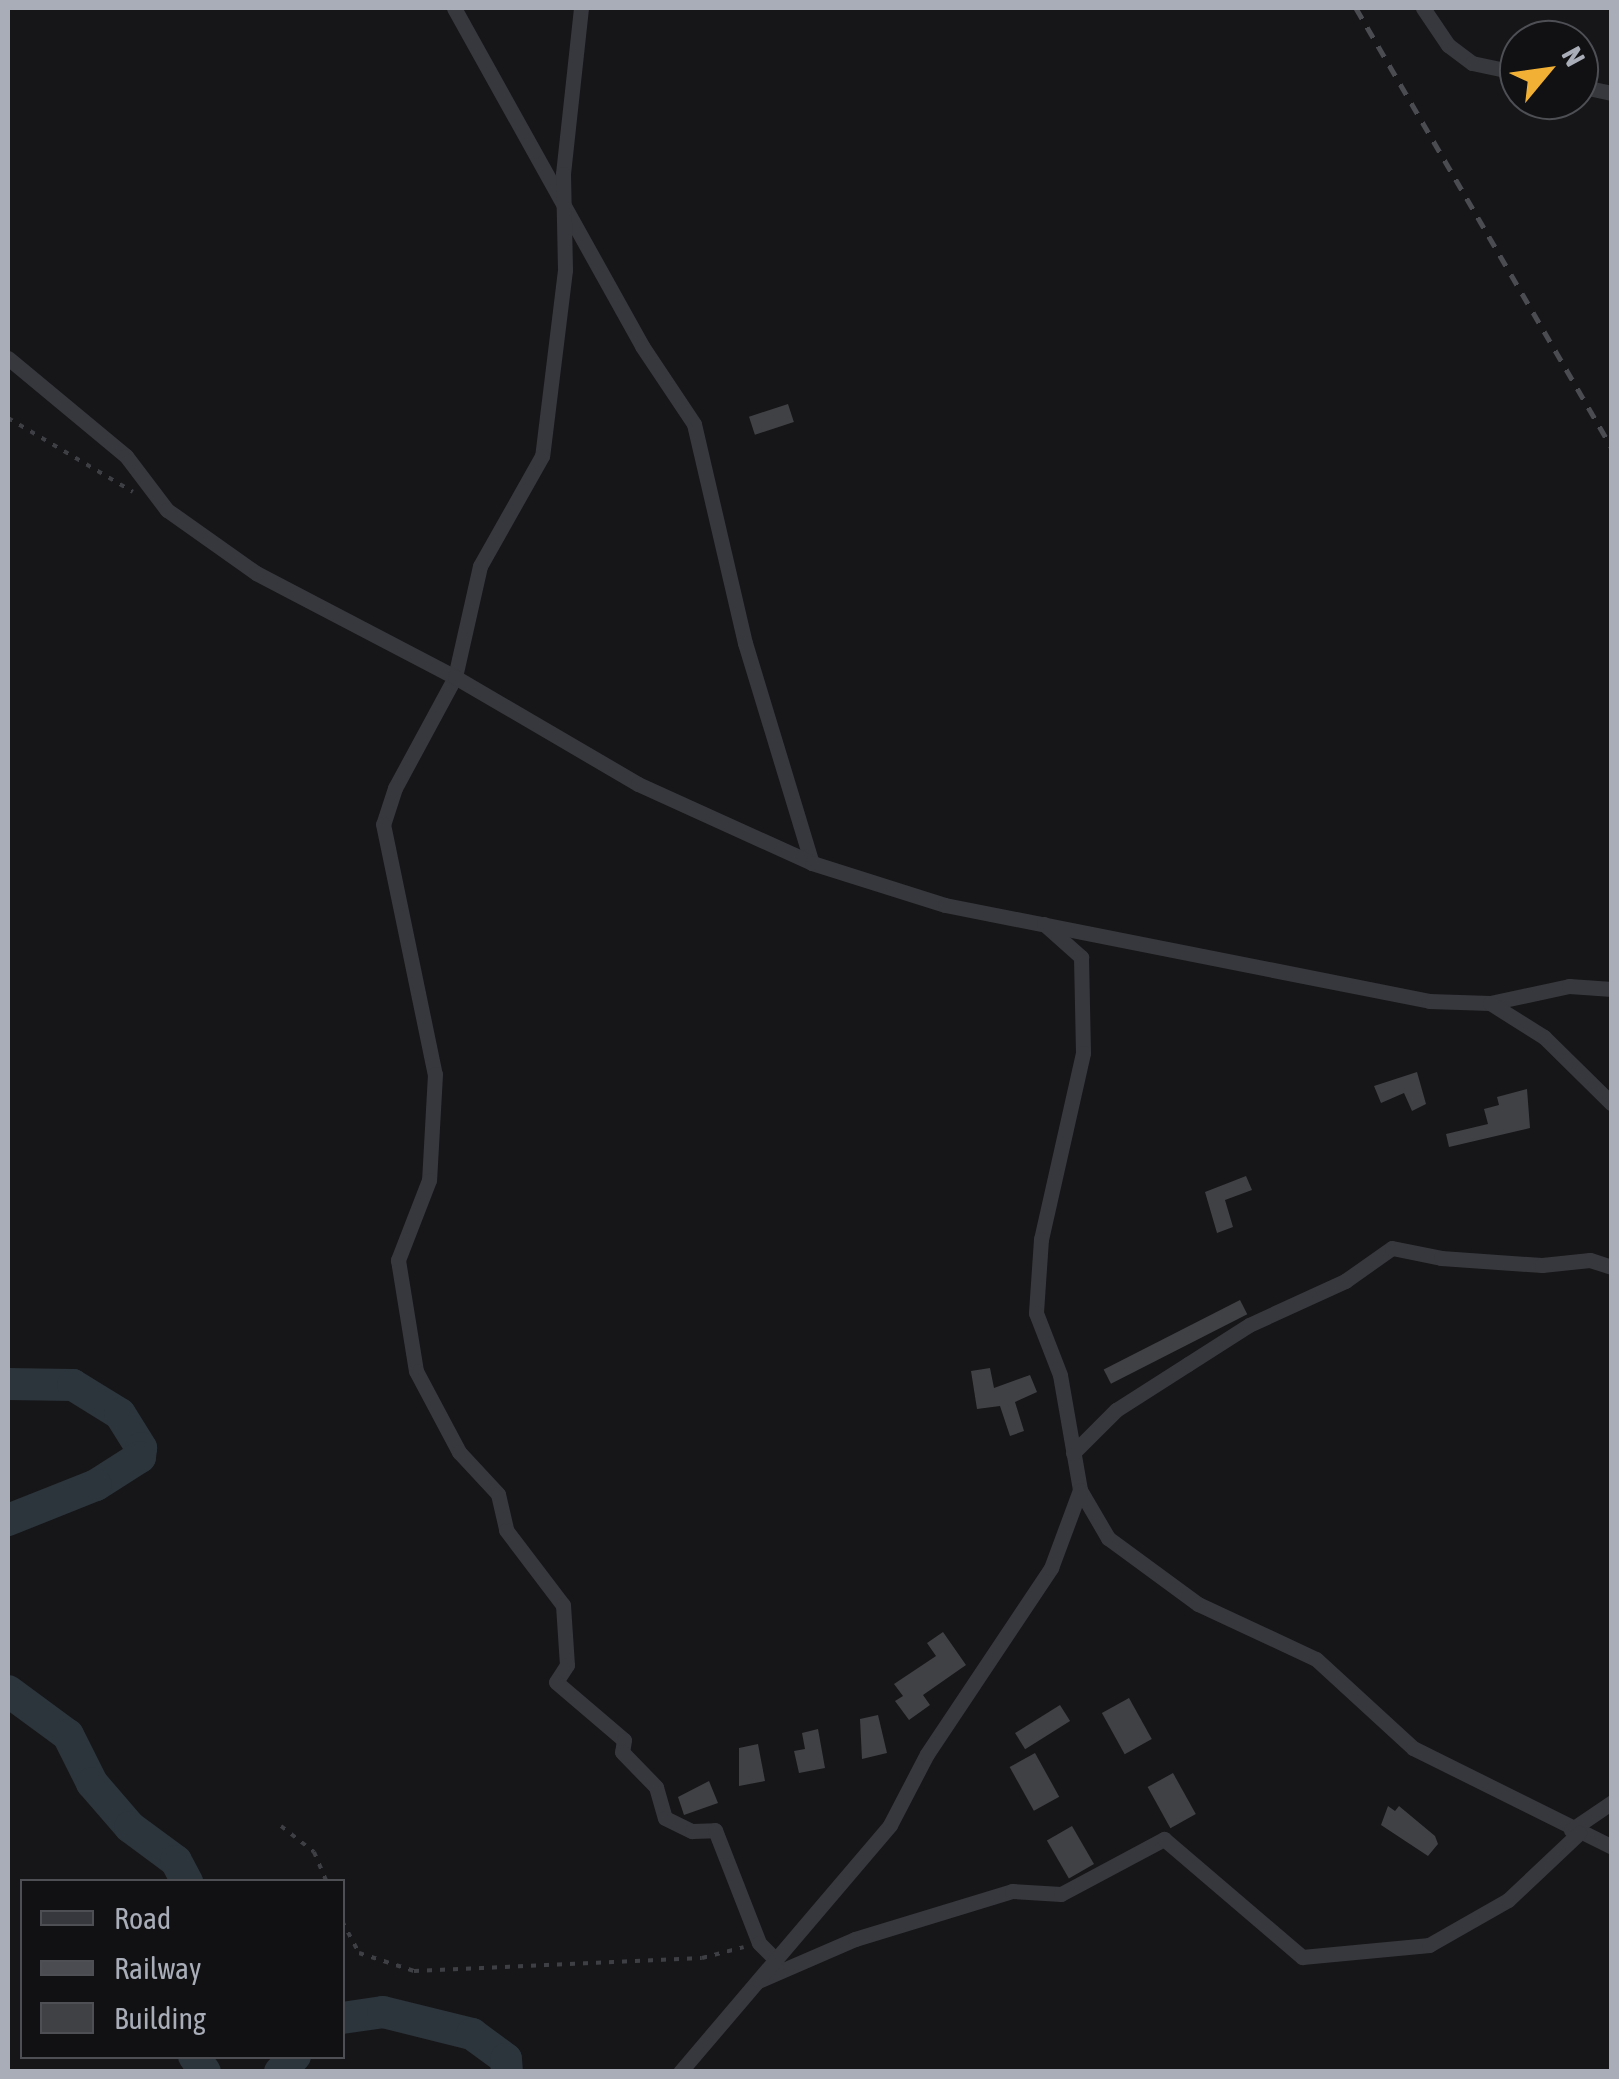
<!DOCTYPE html>
<html>
<head>
<meta charset="utf-8">
<style>
	body { margin:0 }
	#map { position:relative; width:1619px; height:2079px; overflow:hidden; background:#161618; font-family:"Asap Condensed",sans-serif }
	div>[style] { position:absolute }
	.river>* { height:32px; margin:-16px; padding:0 16px; transform-origin:16px; border-radius:16px; background:#2c353c }
	.building>* { inset:0; background:#404145; transform-origin:0 0 }
	.path>* { height:4px; margin-top:-2px; transform-origin:0; background:repeating-linear-gradient(90deg,#3d3f44 0 5px,transparent 0 13px) }
	.street>* { height:15px; margin:-7.5px; padding:0 7.5px; transform-origin:7.5px; border-radius:7.5px; background:#37383d }
	.rail>* { height:5px; margin-top:-2.5px; transform-origin:0; background:repeating-linear-gradient(90deg,#4a4c52 0 12px,transparent 0 22px) }
	span { translate:-50% -50%; white-space:nowrap; text-align:center; line-height:1.15; -webkit-text-stroke:10px #111113; paint-order:stroke }
	.frame { position:absolute; inset:0; border:10px solid #a8adb8; pointer-events:none }
	.legend { position:absolute; left:20px; top:1879px; width:325px; height:180px; box-sizing:border-box; background:#111113; border:2px solid #4d4f55; margin:0; padding:12px 18px; list-style:none; font-size:30px; color:#a8adb8 }
	.legend li { display:flex; align-items:center; gap:20px; height:50px }
	.legend b { width:50px; border:2px solid #4d4f55 }
	.north { position:absolute; left:1499px; top:20px; width:100px; height:100px; box-sizing:border-box; background:#111113; border:2px solid #4d4f55; border-radius:50%; rotate:61deg; font-size:28px; font-weight:700; line-height:40px; text-align:center; color:#a8adb8 }
	.north::after { content:''; display:block; margin:auto; width:35px; height:45px; background:#f2b134; clip-path:polygon(50% 0,100% 100%,50% 72%,0 100%) }
</style>
</head>
<body>
<div id="map">
	<div class="river">
		<div style="left:8px;top:1384px;width:65px;rotate:0.9deg"></div>
		<div style="left:73px;top:1385px;width:55px;rotate:31.7deg"></div>
		<div style="left:120px;top:1414px;width:40px;rotate:58deg"></div>
		<div style="left:141px;top:1448px;width:9px;rotate:96deg"></div>
		<div style="left:140px;top:1457px;width:52px;rotate:147.5deg"></div>
		<div style="left:96px;top:1485px;width:95px;rotate:158.3deg"></div>
		<div style="left:8px;top:1691px;width:74px;rotate:36.3deg"></div>
		<div style="left:68px;top:1735px;width:54px;rotate:63.4deg"></div>
		<div style="left:92px;top:1783px;width:58px;rotate:49.2deg"></div>
		<div style="left:130px;top:1827px;width:57px;rotate:36.5deg"></div>
		<div style="left:176px;top:1861px;width:24px;rotate:62deg"></div>
		<div style="left:342px;top:2018px;width:41px;rotate:-8.3deg"></div>
		<div style="left:383px;top:2012px;width:92px;rotate:13.9deg"></div>
		<div style="left:472px;top:2034px;width:42px;rotate:36.3deg"></div>
		<div style="left:506px;top:2059px;width:13px;rotate:86deg"></div>
		<div style="left:194px;top:2056px;width:19px;rotate:55deg"></div>
		<div style="left:280px;top:2072px;width:22px;rotate:-47deg"></div>
	</div>
	<div class="building">
		<div style="left:788px;top:404px;width:19px;height:41px;rotate:72deg"></div>
		<div style="clip-path:polygon(1417px 1072px,1426px 1104px,1412px 1111px,1404px 1093px,1381px 1103px,1374px 1086px)"></div>
		<div style="clip-path:polygon(1527px 1089px,1530px 1128px,1449px 1147px,1446px 1134px,1488px 1124px,1484px 1109px,1499px 1105px,1497px 1097px)"></div>
		<div style="clip-path:polygon(1246px 1176px,1252px 1190px,1225px 1200px,1233px 1227px,1217px 1233px,1205px 1192px)"></div>
		<div style="left:1240px;top:1300px;width:16px;height:153px;rotate:63deg"></div>
		<div style="clip-path:polygon(990px 1368px,994px 1388px,1030px 1375px,1037px 1392px,1015px 1402px,1024px 1431px,1010px 1436px,1000px 1406px,977px 1409px,971px 1371px)"></div>
		<div style="clip-path:polygon(943px 1632px,966px 1665px,923px 1695px,930px 1705px,909px 1720px,895px 1701px,903px 1696px,894px 1684px,936px 1656px,927px 1643px)"></div>
		<div style="left:1129px;top:1698px;width:47px;height:31px;rotate:61deg"></div>
		<div style="left:1060px;top:1705px;width:19px;height:53px;rotate:58deg"></div>
		<div style="clip-path:polygon(878px 1715px,887px 1753px,862px 1759px,860px 1719px)"></div>
		<div style="clip-path:polygon(818px 1729px,825px 1768px,799px 1773px,794px 1751px,805px 1749px,802px 1733px)"></div>
		<div style="clip-path:polygon(758px 1744px,765px 1781px,739px 1786px,739px 1748px)"></div>
		<div style="left:1035px;top:1753px;width:50px;height:29px;rotate:61deg"></div>
		<div style="left:1173px;top:1773px;width:47px;height:29px;rotate:61deg"></div>
		<div style="clip-path:polygon(709px 1781px,718px 1803px,684px 1815px,678px 1797px)"></div>
		<div style="clip-path:polygon(1388px 1806px,1395px 1811px,1399px 1806px,1435px 1836px,1438px 1844px,1428px 1856px,1381px 1825px)"></div>
		<div style="left:1072px;top:1826px;width:44px;height:29px;rotate:60deg"></div>
	</div>
	<div class="path">
		<div style="left:8px;top:418px;width:145px;rotate:30.6deg"></div>
		<div style="left:281px;top:1826px;width:42px;rotate:38.2deg"></div>
		<div style="left:314px;top:1852px;width:33px;rotate:67deg"></div>
		<div style="left:342px;top:1921px;width:36px;rotate:62deg"></div>
		<div style="left:359px;top:1953px;width:58px;rotate:18.1deg"></div>
		<div style="left:414px;top:1971px;width:288px;rotate:-2.6deg"></div>
		<div style="left:702px;top:1958px;width:43px;rotate:-14.7deg"></div>
	</div>
	<div class="street">
		<div style="left:454px;top:8px;width:387px;rotate:60.9deg"></div>
		<div style="left:642px;top:346px;width:94px;rotate:56.3deg"></div>
		<div style="left:694px;top:424px;width:225px;rotate:76.9deg"></div>
		<div style="left:745px;top:643px;width:230px;rotate:73.1deg"></div>
		<div style="left:581px;top:8px;width:167px;rotate:96.2deg"></div>
		<div style="left:563px;top:174px;width:96px;rotate:88.8deg"></div>
		<div style="left:565px;top:270px;width:187px;rotate:97deg"></div>
		<div style="left:542px;top:456px;width:126px;rotate:119.4deg"></div>
		<div style="left:480px;top:566px;width:114px;rotate:102.7deg"></div>
		<div style="left:455px;top:677px;width:126px;rotate:118.4deg"></div>
		<div style="left:395px;top:788px;width:38px;rotate:108deg"></div>
		<div style="left:383px;top:824px;width:255px;rotate:78.3deg"></div>
		<div style="left:435px;top:1074px;width:106px;rotate:93.2deg"></div>
		<div style="left:429px;top:1180px;width:86px;rotate:111.2deg"></div>
		<div style="left:398px;top:1260px;width:112px;rotate:80.8deg"></div>
		<div style="left:416px;top:1371px;width:92px;rotate:62deg"></div>
		<div style="left:459px;top:1452px;width:57px;rotate:47.1deg"></div>
		<div style="left:498px;top:1494px;width:37px;rotate:77deg"></div>
		<div style="left:506px;top:1530px;width:94px;rotate:52.8deg"></div>
		<div style="left:563px;top:1605px;width:60px;rotate:86.2deg"></div>
		<div style="left:567px;top:1665px;width:20px;rotate:123deg"></div>
		<div style="left:556px;top:1682px;width:89px;rotate:40.5deg"></div>
		<div style="left:624px;top:1740px;width:12px;rotate:99deg"></div>
		<div style="left:622px;top:1752px;width:49px;rotate:45.8deg"></div>
		<div style="left:656px;top:1787px;width:32px;rotate:74deg"></div>
		<div style="left:665px;top:1818px;width:30px;rotate:26deg"></div>
		<div style="left:692px;top:1831px;width:23px;rotate:-2deg"></div>
		<div style="left:715px;top:1830px;width:121px;rotate:68.7deg"></div>
		<div style="left:759px;top:1943px;width:24px;rotate:45deg"></div>
		<div style="left:1423px;top:8px;width:45px;rotate:56deg"></div>
		<div style="left:1448px;top:45px;width:30px;rotate:37deg"></div>
		<div style="left:1472px;top:63px;width:48px;rotate:12deg"></div>
		<div style="left:1579px;top:86px;width:34px;rotate:12deg"></div>
		<div style="left:8px;top:358px;width:153px;rotate:39.7deg"></div>
		<div style="left:126px;top:456px;width:68px;rotate:52.8deg"></div>
		<div style="left:167px;top:510px;width:109px;rotate:35.3deg"></div>
		<div style="left:256px;top:573px;width:225px;rotate:27.6deg"></div>
		<div style="left:455px;top:677px;width:212px;rotate:30.3deg"></div>
		<div style="left:638px;top:784px;width:191px;rotate:24.4deg"></div>
		<div style="left:812px;top:863px;width:139px;rotate:17.5deg"></div>
		<div style="left:945px;top:905px;width:493px;rotate:11.2deg"></div>
		<div style="left:1429px;top:1001px;width:61px;rotate:1.9deg"></div>
		<div style="left:1490px;top:1003px;width:81px;rotate:-12.1deg"></div>
		<div style="left:1569px;top:986px;width:43px;rotate:4deg"></div>
		<div style="left:1044px;top:924px;width:50px;rotate:41.7deg"></div>
		<div style="left:1081px;top:957px;width:96px;rotate:88.8deg"></div>
		<div style="left:1083px;top:1053px;width:191px;rotate:102.7deg"></div>
		<div style="left:1041px;top:1239px;width:74px;rotate:93.9deg"></div>
		<div style="left:1036px;top:1313px;width:66px;rotate:68.8deg"></div>
		<div style="left:1060px;top:1375px;width:117px;rotate:80.1deg"></div>
		<div style="left:1080px;top:1490px;width:56px;rotate:59.7deg"></div>
		<div style="left:1108px;top:1538px;width:112px;rotate:36.3deg"></div>
		<div style="left:1198px;top:1604px;width:130px;rotate:25deg"></div>
		<div style="left:1316px;top:1659px;width:132px;rotate:42.5deg"></div>
		<div style="left:1413px;top:1748px;width:222px;rotate:26.4deg"></div>
		<div style="left:1490px;top:1003px;width:64px;rotate:32.2deg"></div>
		<div style="left:1544px;top:1037px;width:95px;rotate:44.6deg"></div>
		<div style="left:1073px;top:1453px;width:61px;rotate:-45deg"></div>
		<div style="left:1116px;top:1410px;width:85px;rotate:-32.6deg"></div>
		<div style="left:1188px;top:1364px;width:72px;rotate:-32.6deg"></div>
		<div style="left:1249px;top:1325px;width:106px;rotate:-24.6deg"></div>
		<div style="left:1345px;top:1281px;width:57px;rotate:-35.1deg"></div>
		<div style="left:1392px;top:1248px;width:50px;rotate:11.5deg"></div>
		<div style="left:1441px;top:1258px;width:101px;rotate:4deg"></div>
		<div style="left:1542px;top:1265px;width:48px;rotate:-5.9deg"></div>
		<div style="left:1590px;top:1260px;width:23px;rotate:18deg"></div>
		<div style="left:1571px;top:1830px;width:50px;rotate:-34.3deg"></div>
		<div style="left:758px;top:1981px;width:106px;rotate:-23.4deg"></div>
		<div style="left:855px;top:1939px;width:164px;rotate:-17deg"></div>
		<div style="left:1012px;top:1891px;width:49px;rotate:3.5deg"></div>
		<div style="left:1061px;top:1894px;width:117px;rotate:-28.1deg"></div>
		<div style="left:1164px;top:1839px;width:182px;rotate:40.5deg"></div>
		<div style="left:1302px;top:1957px;width:128px;rotate:-5.4deg"></div>
		<div style="left:1429px;top:1945px;width:91px;rotate:-29.7deg"></div>
		<div style="left:1508px;top:1900px;width:98px;rotate:-43.3deg"></div>
		<div style="left:680px;top:2072px;width:324px;rotate:-49.6deg"></div>
		<div style="left:890px;top:1825px;width:80px;rotate:-62.5deg"></div>
		<div style="left:927px;top:1754px;width:224px;rotate:-56.3deg"></div>
		<div style="left:1051px;top:1568px;width:83px;rotate:-69.6deg"></div>
	</div>
	<div class="rail">
		<div style="left:1356px;top:8px;width:509px;rotate:59.81deg"></div>
	</div>
	<div class="frame"></div>
	<ul class="legend">
	<li><b style="height:12px;background:#37383d"></b>Road</li>
	<li><b style="height:12px;background:#4a4c52"></b>Railway</li>
	<li><b style="height:28px;background:#404145"></b>Building</li>
	</ul>
	<div class="north">N</div>
</div>
</body>
</html>
